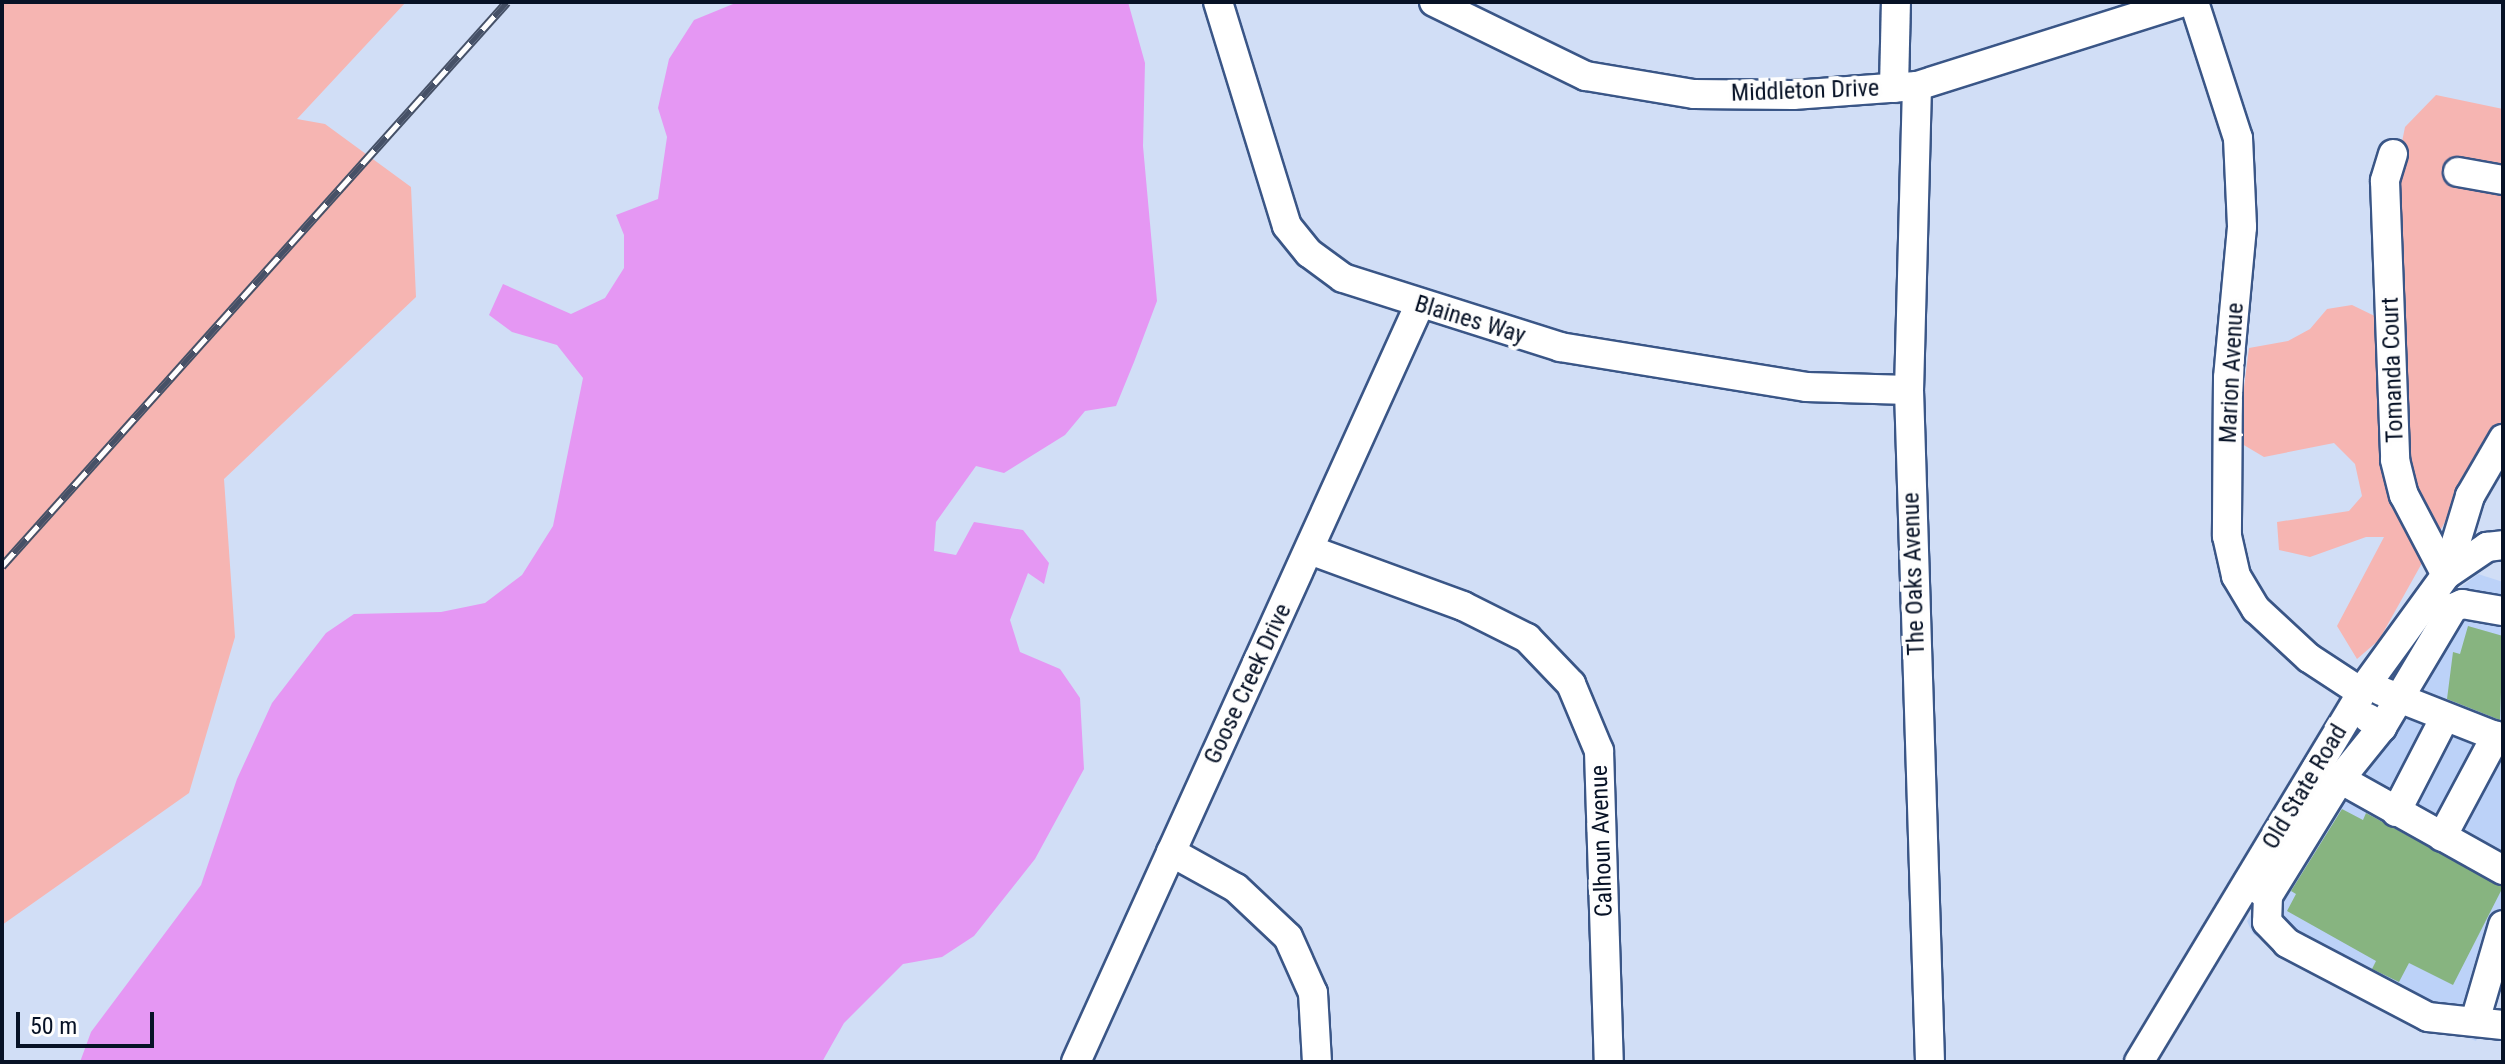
<!DOCTYPE html>
<html>
<head>
<meta charset="utf-8">
<style>
	body { margin:0 }
	#map { position:relative; width:2505px; height:1064px; overflow:hidden; background:#d1def6; font-family:"Roboto Condensed",sans-serif }
	div>[style] { position:absolute }
	.built>* { inset:0; background:#bcd2f8 }
	.green>* { inset:0; background:#f6b5b2 }
	.water>* { inset:0; background:#e597f3 }
	.building>* { inset:0; background:#87b480 }
	.roads { filter:drop-shadow(2px 0 #3a5687) drop-shadow(-2px 0 #3a5687) drop-shadow(0 2px #3a5687) drop-shadow(0 -2px #3a5687) }
	.minor>* { height:28px; margin:-14px; padding:0 14px; transform-origin:14px; border-radius:14px; background:#fff }
	.rail>* { height:9px; margin-top:-4.5px; transform-origin:0; background:repeating-linear-gradient(90deg,#fefefe 0 18px,#465167 0 36px); box-sizing:border-box; border-block:2px solid #465167 }
	span { translate:-50% -50%; white-space:nowrap; text-align:center; line-height:1.15; -webkit-text-stroke:8px #fefefe; paint-order:stroke }
	.street-label { font-size:24px; color:#071226 }
	.frame { position:absolute; inset:0; border:4px solid #071226; pointer-events:none }
	.scale { position:absolute; left:16px; top:1012px; width:138px; height:36px; box-sizing:border-box; border:4px solid #071226; border-top:0; padding-left:10px; font-size:24px; line-height:28px; white-space:nowrap; color:#071226; -webkit-text-stroke:6px #fefefe; paint-order:stroke }
</style>
</head>
<body>
<div id="map">
	<div class="built">
		<div style="clip-path:polygon(2478px 574px,2503px 582px,2503px 986px,2476px 1041px,2372px 1001px,2253px 934px,2247px 921px,2439px 604px)"></div>
	</div>
	<div class="green">
		<div style="clip-path:polygon(2px 2px,406px 2px,297px 119px,325px 124px,411px 187px,416px 297px,224px 479px,235px 637px,189px 793px,2px 925px)"></div>
		<div style="clip-path:polygon(2436px 95px,2503px 109px,2503px 418px,2379px 640px,2357px 659px,2337px 626px,2384px 537px,2366px 537px,2310px 557px,2279px 550px,2277px 522px,2349px 511px,2362px 496px,2355px 464px,2334px 443px,2264px 457px,2237px 441px,2249px 348px,2288px 341px,2310px 329px,2327px 309px,2352px 305px,2385px 321px,2389px 206px,2405px 127px)"></div>
	</div>
	<div class="water">
		<div style="clip-path:polygon(738px 2px,1128px 2px,1145px 63px,1143px 146px,1157px 301px,1134px 362px,1116px 406px,1085px 411px,1065px 435px,1004px 473px,976px 466px,936px 522px,934px 551px,956px 555px,974px 522px,1023px 530px,1049px 563px,1044px 584px,1028px 573px,1010px 620px,1020px 652px,1060px 669px,1080px 698px,1084px 769px,1035px 859px,974px 936px,942px 957px,903px 964px,844px 1023px,822px 1062px,80px 1062px,91px 1032px,201px 885px,237px 779px,272px 703px,326px 633px,354px 614px,441px 612px,485px 603px,522px 575px,553px 526px,583px 378px,557px 345px,512px 332px,489px 315px,503px 284px,571px 314px,605px 298px,624px 268px,624px 235px,616px 215px,658px 199px,667px 137px,658px 108px,669px 59px,694px 20px)"></div>
	</div>
	<div class="building">
		<div style="clip-path:polygon(2468px 626px,2503px 636px,2500px 720px,2447px 699px,2453px 652px,2460px 654px)"></div>
		<div style="clip-path:polygon(2342px 809px,2363px 820px,2366px 813px,2503px 887px,2453px 985px,2409px 963px,2399px 982px,2372px 969px,2376px 961px,2287px 911px,2296px 894px,2291px 891px)"></div>
	</div>
	<div class="roads">
		<div class="minor">
			<div style="left:1218px;top:2px;width:234px;rotate:72.9deg"></div>
			<div style="left:1287px;top:226px;width:35px;rotate:51deg"></div>
			<div style="left:1309px;top:253px;width:42px;rotate:36.3deg"></div>
			<div style="left:1343px;top:278px;width:228px;rotate:17.6deg"></div>
			<div style="left:1560px;top:347px;width:249px;rotate:9.2deg"></div>
			<div style="left:1806px;top:387px;width:103px;rotate:1.7deg"></div>
			<div style="left:1434px;top:2px;width:169px;rotate:26deg"></div>
			<div style="left:1586px;top:76px;width:109px;rotate:9.5deg"></div>
			<div style="left:1694px;top:94px;width:99px;rotate:0.6deg"></div>
			<div style="left:1793px;top:95px;width:124px;rotate:-4.2deg"></div>
			<div style="left:1917px;top:86px;width:279px;rotate:-17.5deg"></div>
			<div style="left:2194px;top:2px;width:143px;rotate:72.1deg"></div>
			<div style="left:2238px;top:138px;width:89px;rotate:87.4deg"></div>
			<div style="left:2242px;top:227px;width:152px;rotate:95.3deg"></div>
			<div style="left:2228px;top:378px;width:158px;rotate:90.4deg"></div>
			<div style="left:2227px;top:536px;width:41px;rotate:77.3deg"></div>
			<div style="left:2236px;top:576px;width:39px;rotate:59deg"></div>
			<div style="left:2256px;top:609px;width:72px;rotate:42.8deg"></div>
			<div style="left:2309px;top:658px;width:62px;rotate:33.2deg"></div>
			<div style="left:1917px;top:86px;width:304px;rotate:91.5deg"></div>
			<div style="left:1909px;top:390px;width:672px;rotate:88.21deg"></div>
			<div style="left:1894px;top:88px;width:86px;rotate:-88.7deg"></div>
			<div style="left:2393px;top:154px;width:28px;rotate:107deg"></div>
			<div style="left:2385px;top:181px;width:279px;rotate:87.9deg"></div>
			<div style="left:2395px;top:460px;width:36px;rotate:76deg"></div>
			<div style="left:2404px;top:495px;width:90px;rotate:62.3deg"></div>
			<div style="left:2458px;top:172px;width:46px;rotate:10.1deg"></div>
			<div style="left:1310px;top:550px;width:163px;rotate:20.1deg"></div>
			<div style="left:1463px;top:606px;width:72px;rotate:26.6deg"></div>
			<div style="left:1527px;top:638px;width:64px;rotate:46.3deg"></div>
			<div style="left:1571px;top:684px;width:73px;rotate:67.3deg"></div>
			<div style="left:1599px;top:751px;width:311px;rotate:88.2deg"></div>
			<div style="left:2446px;top:575px;width:83px;rotate:-73.1deg"></div>
			<div style="left:2470px;top:496px;width:66px;rotate:-59.9deg"></div>
			<div style="left:2381px;top:691px;width:131px;rotate:21.5deg"></div>
			<div style="left:2368px;top:718px;width:17px;rotate:33deg"></div>
			<div style="left:2382px;top:727px;width:139px;rotate:-59.2deg"></div>
			<div style="left:2453px;top:608px;width:10px;rotate:-24deg"></div>
			<div style="left:2462px;top:604px;width:42px;rotate:9.7deg"></div>
			<div style="left:2382px;top:727px;width:67px;rotate:128.9deg"></div>
			<div style="left:2340px;top:779px;width:187px;rotate:29.2deg"></div>
			<div style="left:2396px;top:812px;width:107px;rotate:-62.7deg"></div>
			<div style="left:2442px;top:837px;width:115px;rotate:-61.9deg"></div>
			<div style="left:1171px;top:852px;width:74px;rotate:29deg"></div>
			<div style="left:1236px;top:888px;width:71px;rotate:43.3deg"></div>
			<div style="left:1288px;top:937px;width:61px;rotate:65.9deg"></div>
			<div style="left:1313px;top:993px;width:69px;rotate:86.7deg"></div>
			<div style="left:2248px;top:882px;width:24px;rotate:35deg"></div>
			<div style="left:2268px;top:896px;width:26px;rotate:92deg"></div>
			<div style="left:2267px;top:922px;width:29px;rotate:46deg"></div>
			<div style="left:2287px;top:943px;width:159px;rotate:27.7deg"></div>
			<div style="left:2428px;top:1017px;width:75px;rotate:6.1deg"></div>
			<div style="left:2268px;top:896px;width:137px;rotate:-58.4deg"></div>
			<div style="left:2475px;top:1021px;width:100px;rotate:-73.7deg"></div>
			<div style="left:1076px;top:1062px;width:830px;rotate:-65.6deg"></div>
			<div style="left:2139px;top:1062px;width:440px;rotate:-58.9deg"></div>
			<div style="left:2366px;top:685px;width:136px;rotate:-54deg"></div>
			<div style="left:2446px;top:575px;width:50px;rotate:-34.3deg"></div>
			<div style="left:2487px;top:547px;width:16px;rotate:-7deg"></div>
		</div>
	</div>
	<div class="rail">
		<div style="left:2px;top:566px;width:757px;rotate:-48.16deg"></div>
	</div>
	<div class="street-label">
		<span style="left:1805px;top:91px;rotate:-2deg">Middleton Drive</span>
		<span style="left:1470px;top:320px;rotate:17deg">Blaines Way</span>
		<span style="left:2393px;top:370px;rotate:-92deg">Tomanda Court</span>
		<span style="left:2232px;top:373px;rotate:-87deg">Marion Avenue</span>
		<span style="left:1914px;top:574px;rotate:-92deg">The Oaks Avenue</span>
		<span style="left:1248px;top:684px;rotate:-65deg">Goose Creek Drive</span>
		<span style="left:2305px;top:787px;rotate:-59deg">Old State Road</span>
		<span style="left:1602px;top:841px;rotate:-92deg">Calhoun Avenue</span>
	</div>
	<div class="frame"></div>
	<div class="scale">50 m</div>
</div>
</body>
</html>
